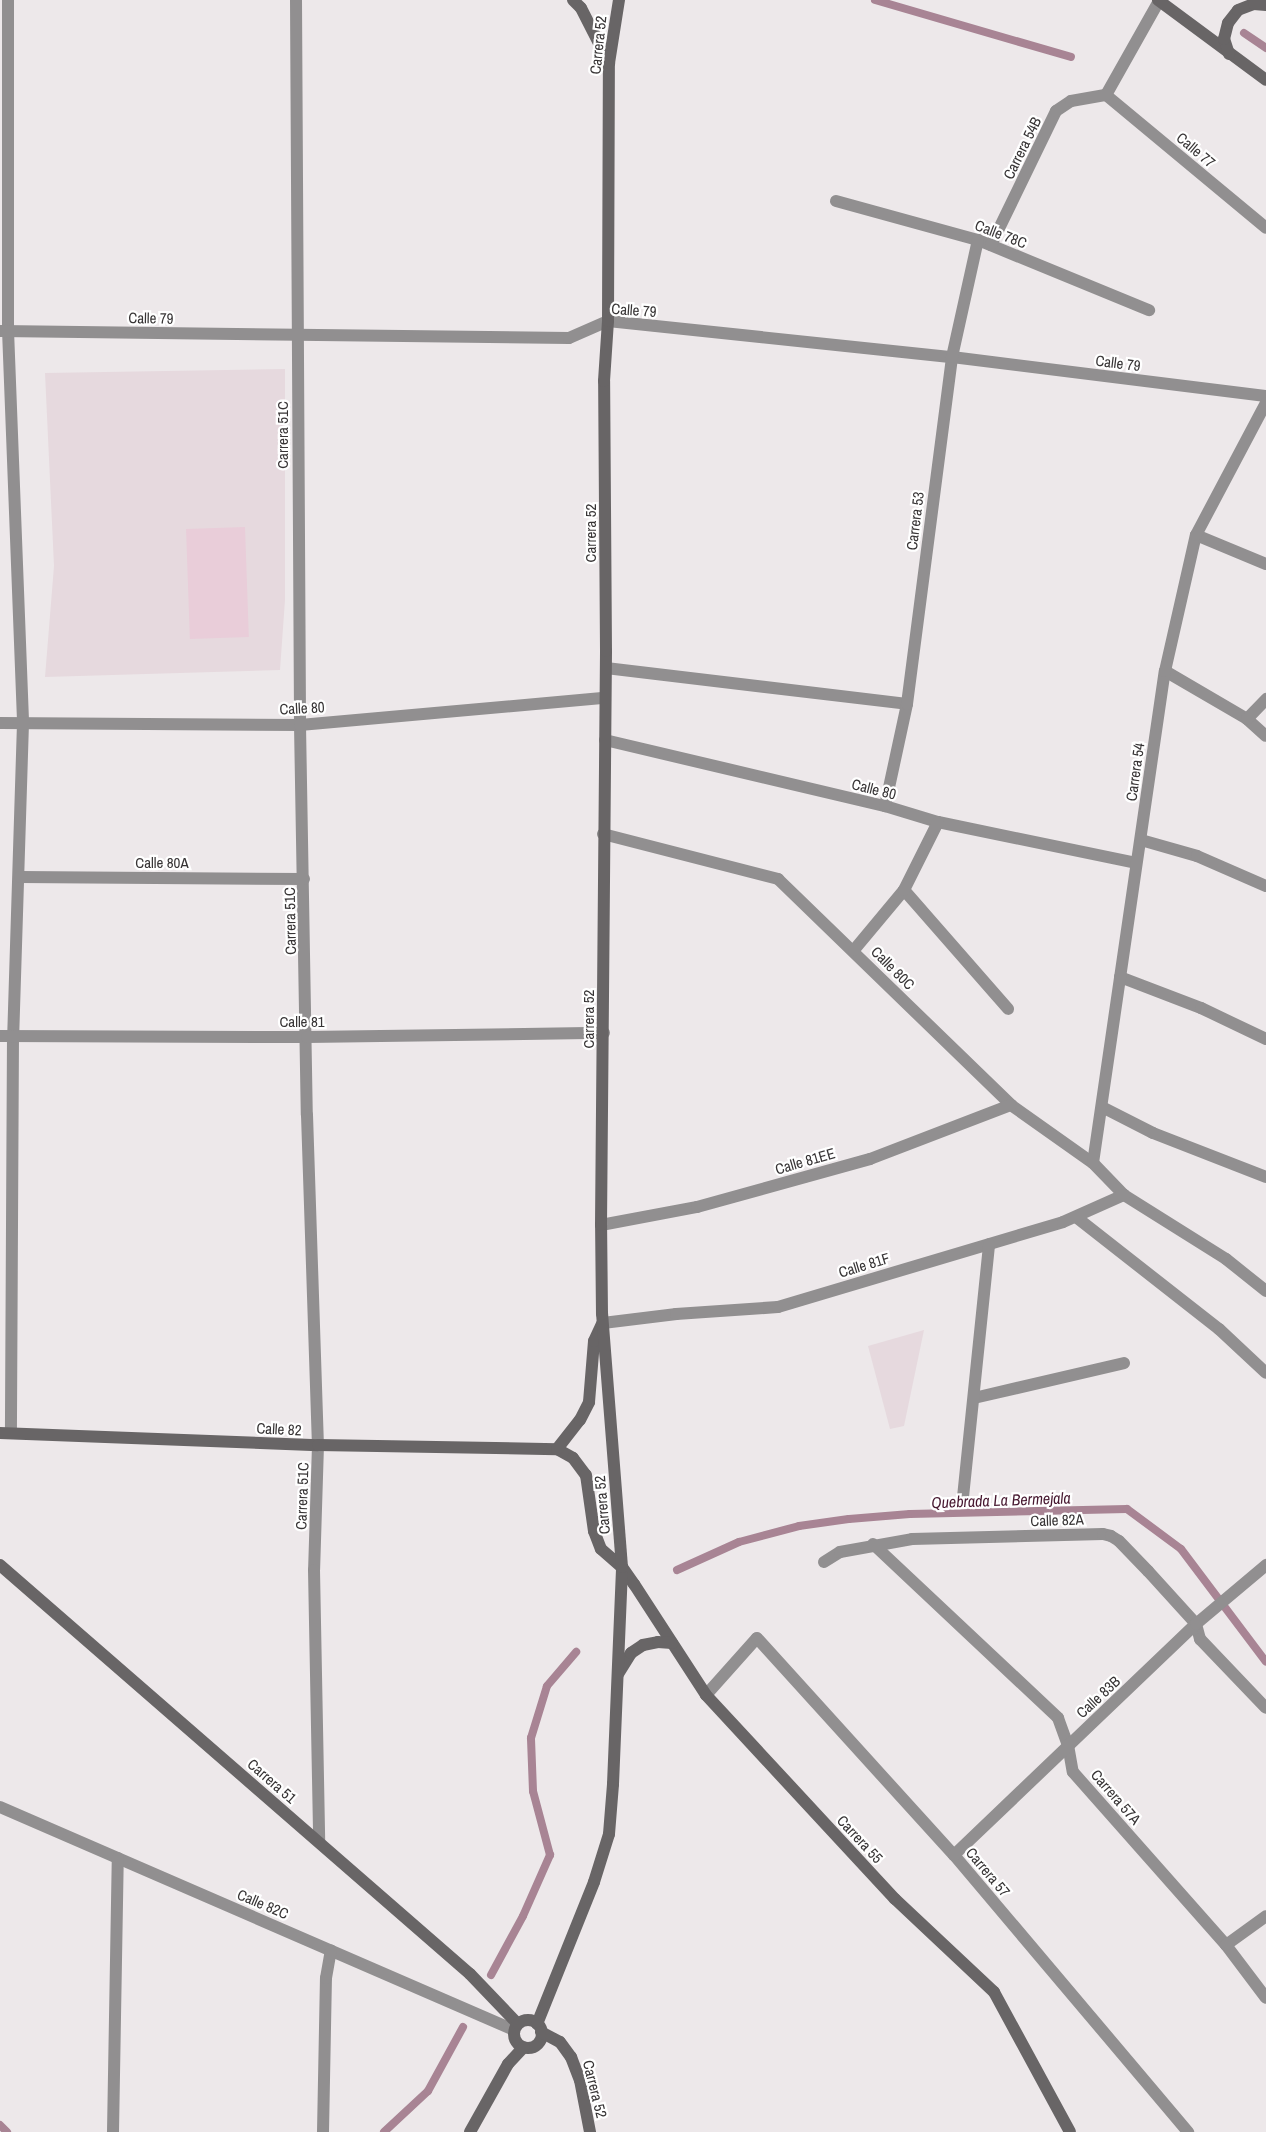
<!DOCTYPE html>
<html>
<head>
<meta charset="utf-8">
<style>
	body { margin:0 }
	#map { position:relative; width:1266px; height:2132px; overflow:hidden; background:#ede8ea; font-family:"Archivo Narrow",sans-serif }
	div>[style] { position:absolute }
	.built>* { inset:0; background:#e6d9de }
	.green>* { inset:0; background:#e9cdd9; transform-origin:0 0 }
	.stream>* { height:8px; margin:-4px; padding:0 4px; transform-origin:4px; border-radius:4px; background:#a88494 }
	.street>* { height:12px; margin:-6px; padding:0 6px; transform-origin:6px; border-radius:6px; background:#918f90 }
	.secondary>* { height:12px; margin:-6px; padding:0 6px; transform-origin:6px; border-radius:6px; background:#686566 }
	.secondary>.ring { margin:-6px; padding:0; box-sizing:content-box; background:none; border:12px solid #686566; border-radius:50% }
	span { translate:-50% -50%; white-space:nowrap; text-align:center; line-height:1.15; -webkit-text-stroke:4.5px #fff; paint-order:stroke }
	.street-label { font-size:15px; color:#373435 }
	.water-label { font-size:16px; color:#471830; font-style:italic }
</style>
</head>
<body>
<div id="map">
	<div class="built">
		<div style="clip-path:polygon(285px 369px,285px 600px,280px 670px,45px 677px,54px 566px,45px 373px)"></div>
		<div style="clip-path:polygon(924px 1330px,904px 1426px,890px 1429px,868px 1346px)"></div>
	</div>
	<div class="green">
		<div style="left:245px;top:527px;width:110px;height:59px;rotate:88deg"></div>
	</div>
	<div class="stream">
		<div style="left:875px;top:0;width:204px;rotate:16.2deg"></div>
		<div style="left:1244px;top:33px;width:27px;rotate:34deg"></div>
		<div style="left:677px;top:1570px;width:68px;rotate:-24.3deg"></div>
		<div style="left:739px;top:1542px;width:62px;rotate:-14.9deg"></div>
		<div style="left:799px;top:1526px;width:50px;rotate:-8deg"></div>
		<div style="left:849px;top:1519px;width:61px;rotate:-4.7deg"></div>
		<div style="left:910px;top:1514px;width:217px;rotate:-1.3deg"></div>
		<div style="left:1127px;top:1509px;width:67px;rotate:36.5deg"></div>
		<div style="left:1181px;top:1549px;width:141px;rotate:53deg"></div>
		<div style="left:491px;top:1975px;width:67px;rotate:-61.5deg"></div>
		<div style="left:523px;top:1916px;width:67px;rotate:-66.1deg"></div>
		<div style="left:550px;top:1855px;width:66px;rotate:-104.9deg"></div>
		<div style="left:533px;top:1791px;width:53px;rotate:-92.2deg"></div>
		<div style="left:531px;top:1738px;width:54px;rotate:-72.9deg"></div>
		<div style="left:547px;top:1686px;width:45px;rotate:-49.5deg"></div>
		<div style="left:0;top:2125px;width:10px;rotate:45deg"></div>
		<div style="left:384px;top:2132px;width:60px;rotate:-43deg"></div>
		<div style="left:428px;top:2091px;width:73px;rotate:-61.3deg"></div>
	</div>
	<div class="street">
		<div style="left:8px;top:0;width:330px;rotate:90deg"></div>
		<div style="left:8px;top:330px;width:393px;rotate:87.8deg"></div>
		<div style="left:23px;top:723px;width:312px;rotate:91.8deg"></div>
		<div style="left:13px;top:1035px;width:397px;rotate:90.3deg"></div>
		<div style="left:296px;top:0;width:725px;rotate:89.68deg"></div>
		<div style="left:300px;top:725px;width:390px;rotate:89deg"></div>
		<div style="left:307px;top:1115px;width:330px;rotate:88.1deg"></div>
		<div style="left:318px;top:1445px;width:125px;rotate:91.8deg"></div>
		<div style="left:314px;top:1570px;width:272px;rotate:88.9deg"></div>
		<div style="left:1106px;top:95px;width:208px;rotate:39.7deg"></div>
		<div style="left:1106px;top:95px;width:108px;rotate:-60.6deg"></div>
		<div style="left:836px;top:201px;width:147px;rotate:15.4deg"></div>
		<div style="left:978px;top:240px;width:185px;rotate:22.3deg"></div>
		<div style="left:991px;top:245px;width:149px;rotate:-64.1deg"></div>
		<div style="left:1056px;top:111px;width:18px;rotate:-34deg"></div>
		<div style="left:1071px;top:101px;width:36px;rotate:-10deg"></div>
		<div style="left:1px;top:331px;width:568px;rotate:0.71deg"></div>
		<div style="left:569px;top:338px;width:43px;rotate:-23.6deg"></div>
		<div style="left:608px;top:321px;width:346px;rotate:6deg"></div>
		<div style="left:952px;top:357px;width:316px;rotate:7.1deg"></div>
		<div style="left:1196px;top:535px;width:76px;rotate:22.5deg"></div>
		<div style="left:606px;top:668px;width:303px;rotate:6.8deg"></div>
		<div style="left:1165px;top:671px;width:95px;rotate:30.3deg"></div>
		<div style="left:1247px;top:719px;width:25px;rotate:42deg"></div>
		<div style="left:1247px;top:719px;width:28px;rotate:-46deg"></div>
		<div style="left:0;top:723px;width:300px;rotate:0.4deg"></div>
		<div style="left:300px;top:725px;width:306px;rotate:-5.1deg"></div>
		<div style="left:605px;top:740px;width:288px;rotate:13.3deg"></div>
		<div style="left:885px;top:806px;width:55px;rotate:16.8deg"></div>
		<div style="left:938px;top:822px;width:202px;rotate:11.7deg"></div>
		<div style="left:885px;top:806px;width:104px;rotate:-77.8deg"></div>
		<div style="left:907px;top:704px;width:350px;rotate:-82.6deg"></div>
		<div style="left:952px;top:357px;width:120px;rotate:-77.5deg"></div>
		<div style="left:603px;top:834px;width:181px;rotate:14.4deg"></div>
		<div style="left:778px;top:879px;width:325px;rotate:44.1deg"></div>
		<div style="left:1011px;top:1105px;width:100px;rotate:35.3deg"></div>
		<div style="left:1093px;top:1163px;width:45px;rotate:45.9deg"></div>
		<div style="left:1124px;top:1195px;width:120px;rotate:32.1deg"></div>
		<div style="left:1226px;top:1259px;width:51px;rotate:38.7deg"></div>
		<div style="left:1141px;top:840px;width:58px;rotate:15.9deg"></div>
		<div style="left:1197px;top:856px;width:75px;rotate:23.5deg"></div>
		<div style="left:20px;top:877px;width:284px;rotate:0.4deg"></div>
		<div style="left:904px;top:890px;width:158px;rotate:48.8deg"></div>
		<div style="left:854px;top:950px;width:78px;rotate:-50.2deg"></div>
		<div style="left:904px;top:890px;width:76px;rotate:-63.4deg"></div>
		<div style="left:1120px;top:977px;width:87px;rotate:20.9deg"></div>
		<div style="left:1201px;top:1008px;width:72px;rotate:25.5deg"></div>
		<div style="left:0;top:1036px;width:307px;rotate:0.2deg"></div>
		<div style="left:307px;top:1037px;width:297px;rotate:-0.8deg"></div>
		<div style="left:1102px;top:1107px;width:57px;rotate:27deg"></div>
		<div style="left:1153px;top:1133px;width:121px;rotate:21.3deg"></div>
		<div style="left:1093px;top:1163px;width:497px;rotate:-81.7deg"></div>
		<div style="left:1165px;top:671px;width:139px;rotate:-77.2deg"></div>
		<div style="left:1196px;top:535px;width:149px;rotate:-62.1deg"></div>
		<div style="left:1076px;top:1217px;width:182px;rotate:38.1deg"></div>
		<div style="left:1219px;top:1329px;width:64px;rotate:43.1deg"></div>
		<div style="left:601px;top:1225px;width:98px;rotate:-10.6deg"></div>
		<div style="left:697px;top:1207px;width:180px;rotate:-15.5deg"></div>
		<div style="left:870px;top:1159px;width:151px;rotate:-21deg"></div>
		<div style="left:603px;top:1323px;width:74px;rotate:-7deg"></div>
		<div style="left:676px;top:1314px;width:102px;rotate:-3.9deg"></div>
		<div style="left:778px;top:1307px;width:297px;rotate:-16.6deg"></div>
		<div style="left:1063px;top:1222px;width:67px;rotate:-23.9deg"></div>
		<div style="left:974px;top:1398px;width:154px;rotate:-13.1deg"></div>
		<div style="left:963px;top:1497px;width:254px;rotate:-84.1deg"></div>
		<div style="left:873px;top:1544px;width:254px;rotate:43.2deg"></div>
		<div style="left:1058px;top:1718px;width:29px;rotate:70deg"></div>
		<div style="left:1068px;top:1745px;width:27px;rotate:80deg"></div>
		<div style="left:1073px;top:1772px;width:231px;rotate:48.5deg"></div>
		<div style="left:1226px;top:1945px;width:66px;rotate:53deg"></div>
		<div style="left:824px;top:1562px;width:19px;rotate:-32deg"></div>
		<div style="left:840px;top:1552px;width:73px;rotate:-10.2deg"></div>
		<div style="left:912px;top:1539px;width:191px;rotate:-1.5deg"></div>
		<div style="left:1103px;top:1534px;width:8px;rotate:14deg"></div>
		<div style="left:1111px;top:1536px;width:9px;rotate:32deg"></div>
		<div style="left:1119px;top:1541px;width:42px;rotate:46deg"></div>
		<div style="left:1148px;top:1571px;width:72px;rotate:47.8deg"></div>
		<div style="left:1196px;top:1624px;width:16px;rotate:75deg"></div>
		<div style="left:1200px;top:1639px;width:95px;rotate:46.3deg"></div>
		<div style="left:706px;top:1695px;width:76px;rotate:-48.2deg"></div>
		<div style="left:757px;top:1638px;width:293px;rotate:47.8deg"></div>
		<div style="left:954px;top:1855px;width:363px;rotate:49.8deg"></div>
		<div style="left:0;top:1807px;width:560px;rotate:23.45deg"></div>
		<div style="left:954px;top:1855px;width:335px;rotate:-43.7deg"></div>
		<div style="left:1196px;top:1624px;width:92px;rotate:-40.1deg"></div>
		<div style="left:1226px;top:1945px;width:49px;rotate:-35.9deg"></div>
		<div style="left:113px;top:2132px;width:274px;rotate:-89deg"></div>
		<div style="left:323px;top:2132px;width:154px;rotate:-88.9deg"></div>
		<div style="left:326px;top:1978px;width:28px;rotate:-80deg"></div>
	</div>
	<div class="secondary">
		<div style="left:573px;top:0;width:11px;rotate:45deg"></div>
		<div style="left:581px;top:8px;width:62px;rotate:63deg"></div>
		<div style="left:1158px;top:0;width:134px;rotate:36.5deg"></div>
		<div style="left:1229px;top:54px;width:16px;rotate:-108deg"></div>
		<div style="left:1224px;top:39px;width:16px;rotate:-76deg"></div>
		<div style="left:1228px;top:23px;width:16px;rotate:-52deg"></div>
		<div style="left:1238px;top:10px;width:17px;rotate:-21deg"></div>
		<div style="left:1254px;top:4px;width:12px;rotate:5deg"></div>
		<div style="left:0;top:1433px;width:318px;rotate:2.2deg"></div>
		<div style="left:318px;top:1445px;width:239px;rotate:1deg"></div>
		<div style="left:557px;top:1449px;width:18px;rotate:29deg"></div>
		<div style="left:573px;top:1458px;width:21px;rotate:53deg"></div>
		<div style="left:586px;top:1475px;width:57px;rotate:81.9deg"></div>
		<div style="left:594px;top:1531px;width:19px;rotate:69deg"></div>
		<div style="left:601px;top:1549px;width:28px;rotate:41deg"></div>
		<div style="left:622px;top:1567px;width:21px;rotate:55deg"></div>
		<div style="left:634px;top:1584px;width:132px;rotate:57deg"></div>
		<div style="left:706px;top:1695px;width:278px;rotate:47.2deg"></div>
		<div style="left:895px;top:1899px;width:136px;rotate:43.2deg"></div>
		<div style="left:994px;top:1992px;width:159px;rotate:61.5deg"></div>
		<div style="left:557px;top:1449px;width:37px;rotate:-52deg"></div>
		<div style="left:580px;top:1420px;width:20px;rotate:-63deg"></div>
		<div style="left:589px;top:1402px;width:61px;rotate:-85.3deg"></div>
		<div style="left:594px;top:1341px;width:19px;rotate:-65deg"></div>
		<div style="left:0;top:1565px;width:623px;rotate:41.03deg"></div>
		<div style="left:470px;top:1974px;width:69px;rotate:46.2deg"></div>
		<div style="left:618px;top:1674px;width:25px;rotate:-58deg"></div>
		<div style="left:631px;top:1653px;width:14px;rotate:-34deg"></div>
		<div style="left:643px;top:1645px;width:15px;rotate:-11deg"></div>
		<div style="left:658px;top:1642px;width:14px;rotate:4deg"></div>
		<div class="ring" style="left:514px;top:2020px;width:16px;height:16px"></div>
		<div style="left:537px;top:2024px;width:153px;rotate:-68.1deg"></div>
		<div style="left:594px;top:1882px;width:50px;rotate:-72.6deg"></div>
		<div style="left:609px;top:1834px;width:50px;rotate:-85.4deg"></div>
		<div style="left:613px;top:1784px;width:217px;rotate:-87.6deg"></div>
		<div style="left:622px;top:1567px;width:254px;rotate:-94.5deg"></div>
		<div style="left:602px;top:1314px;width:89px;rotate:-90.6deg"></div>
		<div style="left:601px;top:1225px;width:574px;rotate:-89.5deg"></div>
		<div style="left:606px;top:651px;width:270px;rotate:-90.4deg"></div>
		<div style="left:604px;top:381px;width:60px;rotate:-86.2deg"></div>
		<div style="left:608px;top:321px;width:258px;rotate:-89.8deg"></div>
		<div style="left:609px;top:63px;width:64px;rotate:-81deg"></div>
		<div style="left:541px;top:2032px;width:21px;rotate:28deg"></div>
		<div style="left:560px;top:2042px;width:19px;rotate:54deg"></div>
		<div style="left:571px;top:2057px;width:25px;rotate:69deg"></div>
		<div style="left:580px;top:2080px;width:53px;rotate:79.1deg"></div>
		<div style="left:470px;top:2132px;width:78px;rotate:-60.8deg"></div>
		<div style="left:508px;top:2064px;width:23px;rotate:-47deg"></div>
	</div>
	<div class="street-label">
		<span style="left:598px;top:45px;rotate:-84deg">Carrera 52</span>
		<span style="left:1022px;top:148px;rotate:-64deg">Carrera 54B</span>
		<span style="left:1196px;top:150px;rotate:40deg">Calle 77</span>
		<span style="left:1001px;top:234px;rotate:21deg">Calle 78C</span>
		<span style="left:634px;top:310px;rotate:4deg">Calle 79</span>
		<span style="left:151px;top:318px;rotate:1deg">Calle 79</span>
		<span style="left:1118px;top:363px;rotate:7deg">Calle 79</span>
		<span style="left:283px;top:435px;rotate:-90deg">Carrera 51C</span>
		<span style="left:915px;top:521px;rotate:-83deg">Carrera 53</span>
		<span style="left:591px;top:533px;rotate:-90deg">Carrera 52</span>
		<span style="left:302px;top:708px;rotate:-3deg">Calle 80</span>
		<span style="left:1135px;top:772px;rotate:-82deg">Carrera 54</span>
		<span style="left:874px;top:789px;rotate:14deg">Calle 80</span>
		<span style="left:162px;top:863px">Calle 80A</span>
		<span style="left:290px;top:921px;rotate:-91deg">Carrera 51C</span>
		<span style="left:893px;top:968px;rotate:45deg">Calle 80C</span>
		<span style="left:589px;top:1019px;rotate:-90deg">Carrera 52</span>
		<span style="left:302px;top:1022px">Calle 81</span>
		<span style="left:805px;top:1161px;rotate:-16deg">Calle 81EE</span>
		<span style="left:864px;top:1265px;rotate:-17deg">Calle 81F</span>
		<span style="left:279px;top:1429px;rotate:3deg">Calle 82</span>
		<span style="left:302px;top:1496px;rotate:-88deg">Carrera 51C</span>
		<span style="left:602px;top:1505px;rotate:-95deg">Carrera 52</span>
		<span style="left:1057px;top:1520px;rotate:-2deg">Calle 82A</span>
		<span style="left:1098px;top:1697px;rotate:-43deg">Calle 83B</span>
		<span style="left:272px;top:1781px;rotate:41deg">Carrera 51</span>
		<span style="left:1116px;top:1797px;rotate:49deg">Carrera 57A</span>
		<span style="left:860px;top:1839px;rotate:47deg">Carrera 55</span>
		<span style="left:988px;top:1872px;rotate:50deg">Carrera 57</span>
		<span style="left:263px;top:1904px;rotate:23deg">Calle 82C</span>
		<span style="left:595px;top:2089px;rotate:76deg">Carrera 52</span>
	</div>
	<div class="water-label">
		<span style="left:1001px;top:1500px;rotate:-2deg">Quebrada La Bermejala</span>
	</div>
</div>
</body>
</html>
